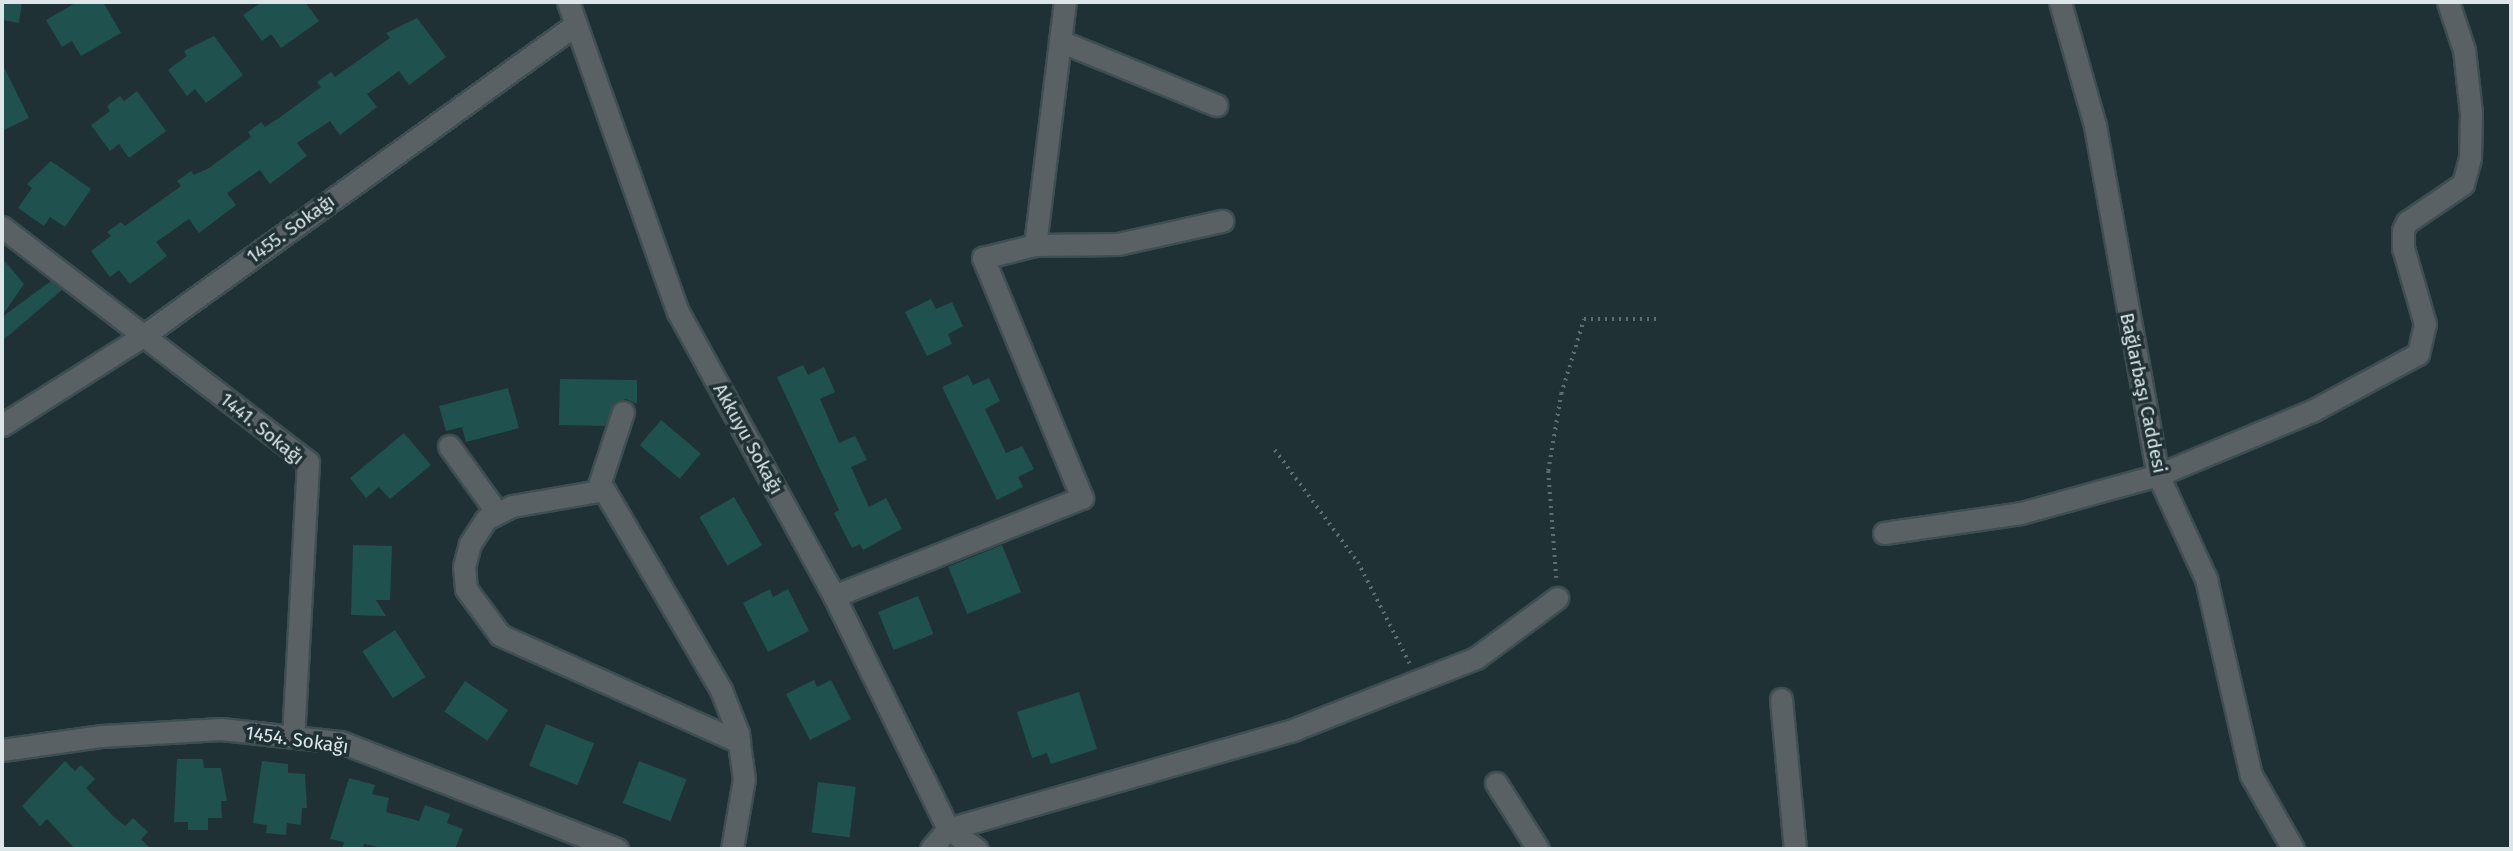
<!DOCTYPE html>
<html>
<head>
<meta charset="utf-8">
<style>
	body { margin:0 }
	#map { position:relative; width:2513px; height:851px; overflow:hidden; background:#203135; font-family:"Fira Sans",sans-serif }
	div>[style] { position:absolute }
	.building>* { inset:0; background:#1f514e; transform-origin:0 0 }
	.path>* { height:3.5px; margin-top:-1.75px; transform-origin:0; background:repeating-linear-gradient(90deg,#5f6e72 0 2px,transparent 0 7px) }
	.roads { filter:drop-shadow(2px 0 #3e4e52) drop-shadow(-2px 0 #3e4e52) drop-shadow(0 2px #3e4e52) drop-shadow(0 -2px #3e4e52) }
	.minor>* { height:21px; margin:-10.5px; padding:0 10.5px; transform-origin:10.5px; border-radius:10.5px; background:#5a6165 }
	span { translate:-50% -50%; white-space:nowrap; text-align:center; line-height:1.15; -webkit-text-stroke:7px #203135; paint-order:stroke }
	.street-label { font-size:19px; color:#dce6e9 }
	.frame { position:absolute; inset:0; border:4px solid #dce6e9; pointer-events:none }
</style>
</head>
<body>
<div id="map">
	<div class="building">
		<div style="clip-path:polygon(2px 2px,22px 2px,19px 23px,2px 20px)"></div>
		<div style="clip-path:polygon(77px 2px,103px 2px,121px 33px,81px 56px,72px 41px,62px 47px,46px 20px)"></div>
		<div style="clip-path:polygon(262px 2px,305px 2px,319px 21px,281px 48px,271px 34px,262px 41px,243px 15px)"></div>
		<div style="clip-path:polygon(417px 18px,446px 57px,409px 85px,399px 71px,367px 94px,377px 107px,340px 135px,330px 121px,297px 143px,307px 156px,270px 184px,260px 170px,227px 193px,236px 205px,199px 233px,189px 219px,156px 242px,167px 256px,130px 284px,119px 270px,110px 277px,91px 251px,111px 236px,107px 232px,121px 222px,125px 226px,181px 186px,177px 181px,191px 171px,194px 175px,209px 168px,251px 137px,248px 132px,261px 122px,265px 127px,279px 118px,321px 87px,317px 82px,331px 72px,335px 77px,390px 38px,386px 33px)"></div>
		<div style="clip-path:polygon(214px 36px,243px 75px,206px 103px,195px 89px,187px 96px,168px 70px,187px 56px,184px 51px)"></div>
		<div style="clip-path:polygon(2px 63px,29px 118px,2px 131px)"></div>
		<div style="clip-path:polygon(137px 91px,166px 131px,129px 158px,119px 144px,110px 151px,91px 125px,110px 111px,107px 106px,120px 96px,124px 101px)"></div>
		<div style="clip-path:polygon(51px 161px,91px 189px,65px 227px,50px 217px,44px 226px,18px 208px,32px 188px,27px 184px)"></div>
		<div style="clip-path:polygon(2px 258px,24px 284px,2px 316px)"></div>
		<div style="clip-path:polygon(51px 281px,62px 290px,2px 341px,2px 317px)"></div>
		<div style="clip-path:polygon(931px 299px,936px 309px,952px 302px,963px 326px,948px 334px,952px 344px,927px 356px,905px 312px)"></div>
		<div style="clip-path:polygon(803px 365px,808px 375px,824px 367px,835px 392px,820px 399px,839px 443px,855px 436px,867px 460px,851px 467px,869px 507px,886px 498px,902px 529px,863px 550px,860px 544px,852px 548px,834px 513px,839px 510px,777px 377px)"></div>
		<div style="clip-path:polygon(968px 375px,973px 385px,989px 378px,1000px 401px,985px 409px,1006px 453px,1022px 446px,1034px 469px,1018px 477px,1023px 487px,997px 500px,942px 387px)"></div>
		<div style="clip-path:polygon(560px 379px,637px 380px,637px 404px,626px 399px,615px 402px,605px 426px,559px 425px)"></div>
		<div style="clip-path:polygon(508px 388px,519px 428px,466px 442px,462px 427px,446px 431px,439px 406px)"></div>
		<div style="left:661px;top:420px;width:52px;height:33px;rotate:40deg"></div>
		<div style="clip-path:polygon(404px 433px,431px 465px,390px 499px,379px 487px,366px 498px,350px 478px)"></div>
		<div style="left:734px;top:497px;width:56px;height:40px;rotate:60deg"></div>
		<div style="clip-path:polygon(353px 545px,392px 546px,390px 600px,376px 600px,386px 616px,351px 615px)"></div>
		<div style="left:1002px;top:545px;width:51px;height:58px;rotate:68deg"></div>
		<div style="clip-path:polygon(770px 589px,773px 597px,788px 589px,809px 631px,768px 652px,743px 603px)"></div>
		<div style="left:918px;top:596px;width:41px;height:43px;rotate:68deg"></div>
		<div style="left:395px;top:630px;width:56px;height:39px;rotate:57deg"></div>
		<div style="clip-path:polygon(814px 680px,817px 687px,831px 680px,851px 719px,810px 740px,786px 694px)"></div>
		<div style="left:465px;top:681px;width:52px;height:37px;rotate:34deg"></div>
		<div style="clip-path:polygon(1079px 692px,1097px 749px,1051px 764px,1047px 753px,1032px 758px,1017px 712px)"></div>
		<div style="left:546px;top:724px;width:52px;height:45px;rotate:22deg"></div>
		<div style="clip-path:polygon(177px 759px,203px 759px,204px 768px,221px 768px,227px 801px,221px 801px,222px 818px,208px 818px,208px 830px,188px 830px,188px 822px,174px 822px)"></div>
		<div style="clip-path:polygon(65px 761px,75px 771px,81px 765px,95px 779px,86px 788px,114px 817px,125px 826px,133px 818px,148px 832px,141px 839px,151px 849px,75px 849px,47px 819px,40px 826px,22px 806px)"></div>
		<div style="clip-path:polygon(262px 761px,288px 764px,288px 773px,305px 774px,307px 808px,302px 808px,301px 825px,287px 823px,286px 835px,266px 833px,267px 825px,253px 823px)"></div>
		<div style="left:639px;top:761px;width:51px;height:45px;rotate:21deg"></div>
		<div style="clip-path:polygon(349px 778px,375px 785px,372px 794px,389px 798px,386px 812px,419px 821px,425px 805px,450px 814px,447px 823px,463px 829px,455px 849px,387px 849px,364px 844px,363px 849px,342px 849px,344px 842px,330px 839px)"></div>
		<div style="left:818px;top:782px;width:38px;height:51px;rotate:7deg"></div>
	</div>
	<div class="path">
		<div style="left:1275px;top:450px;width:139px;rotate:53.5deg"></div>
		<div style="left:1358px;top:562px;width:114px;rotate:63deg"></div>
		<div style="left:1556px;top:578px;width:107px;rotate:-94.3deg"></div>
		<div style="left:1548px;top:471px;width:78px;rotate:-80.4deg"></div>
		<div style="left:1561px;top:394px;width:78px;rotate:-73deg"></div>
		<div style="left:1584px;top:319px;width:74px"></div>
	</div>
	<div class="roads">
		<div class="minor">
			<div style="left:568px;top:2px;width:329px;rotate:70.5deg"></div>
			<div style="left:678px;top:312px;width:324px;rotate:61.2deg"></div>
			<div style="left:834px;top:596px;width:259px;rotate:63.9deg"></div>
			<div style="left:948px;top:829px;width:35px;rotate:35deg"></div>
			<div style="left:2060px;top:2px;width:129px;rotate:74.2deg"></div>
			<div style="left:2095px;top:126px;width:355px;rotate:79.8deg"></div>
			<div style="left:2158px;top:475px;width:115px;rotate:65.2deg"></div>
			<div style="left:2206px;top:579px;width:201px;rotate:77.1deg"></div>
			<div style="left:2251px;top:775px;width:85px;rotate:60.4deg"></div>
			<div style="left:1060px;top:41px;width:169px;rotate:22.3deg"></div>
			<div style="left:2px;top:227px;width:386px;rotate:37.5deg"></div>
			<div style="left:308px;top:462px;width:275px;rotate:93.1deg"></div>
			<div style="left:1035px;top:245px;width:83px;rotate:-0.7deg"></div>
			<div style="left:1118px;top:244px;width:107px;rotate:-12.5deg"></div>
			<div style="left:2px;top:425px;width:167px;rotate:-32.3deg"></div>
			<div style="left:143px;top:336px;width:532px;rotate:-35.75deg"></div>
			<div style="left:449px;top:446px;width:80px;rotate:54.1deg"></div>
			<div style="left:597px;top:491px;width:83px;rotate:-71.8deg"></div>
			<div style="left:1884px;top:533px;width:138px;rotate:-8.3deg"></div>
			<div style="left:2021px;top:513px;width:142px;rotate:-15.5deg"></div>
			<div style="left:2158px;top:475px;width:167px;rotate:-22.6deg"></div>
			<div style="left:2312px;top:411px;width:120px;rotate:-28.3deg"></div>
			<div style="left:2418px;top:354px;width:31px;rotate:-77deg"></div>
			<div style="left:2425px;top:324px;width:79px;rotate:-106.1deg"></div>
			<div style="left:2403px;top:248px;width:18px;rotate:-90deg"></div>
			<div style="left:2403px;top:230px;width:9px;rotate:-63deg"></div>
			<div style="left:2407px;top:222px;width:68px;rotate:-34.2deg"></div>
			<div style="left:2463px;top:184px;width:28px;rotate:-75deg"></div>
			<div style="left:2470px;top:157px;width:44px;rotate:-88.7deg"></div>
			<div style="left:2471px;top:113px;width:63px;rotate:-96.3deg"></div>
			<div style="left:2464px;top:50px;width:51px;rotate:-108.4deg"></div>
			<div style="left:834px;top:596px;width:267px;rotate:-21.6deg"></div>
			<div style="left:1082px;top:498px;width:260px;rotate:-112.4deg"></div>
			<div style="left:983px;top:258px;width:54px;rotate:-14deg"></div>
			<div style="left:1035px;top:245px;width:245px;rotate:-83deg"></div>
			<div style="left:1781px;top:699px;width:151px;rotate:84.7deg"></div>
			<div style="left:2px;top:750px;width:101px;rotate:-8deg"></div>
			<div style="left:102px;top:736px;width:119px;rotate:-3.4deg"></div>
			<div style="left:221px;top:729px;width:121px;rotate:6.2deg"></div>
			<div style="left:341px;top:742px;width:296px;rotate:21.2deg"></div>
			<div style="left:1496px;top:783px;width:78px;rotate:57.5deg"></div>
			<div style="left:732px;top:849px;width:71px;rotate:-80.3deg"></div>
			<div style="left:744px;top:779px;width:37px;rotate:-98deg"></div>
			<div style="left:739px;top:742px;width:9px;rotate:-96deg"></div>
			<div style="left:738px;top:733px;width:46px;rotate:-111.6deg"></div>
			<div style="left:721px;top:690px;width:232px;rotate:-120.3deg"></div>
			<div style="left:604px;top:490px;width:93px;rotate:170.1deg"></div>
			<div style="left:512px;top:506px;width:29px;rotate:153deg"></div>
			<div style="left:486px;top:519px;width:30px;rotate:123deg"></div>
			<div style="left:470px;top:544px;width:23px;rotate:105deg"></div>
			<div style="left:464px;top:566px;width:23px;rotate:85deg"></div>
			<div style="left:466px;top:589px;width:57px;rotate:53.5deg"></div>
			<div style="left:500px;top:635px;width:262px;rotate:24.1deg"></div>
			<div style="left:931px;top:849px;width:26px;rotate:-50deg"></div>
			<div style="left:948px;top:829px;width:359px;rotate:-16deg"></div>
			<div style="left:1293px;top:730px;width:197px;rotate:-21.5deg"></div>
			<div style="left:1476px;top:658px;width:101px;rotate:-36.5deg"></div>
		</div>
	</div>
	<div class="street-label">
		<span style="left:291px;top:229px;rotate:-36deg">1455. Sokağı</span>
		<span style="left:2143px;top:393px;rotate:78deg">Bağlarbaşı Caddesi</span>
		<span style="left:262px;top:429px;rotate:39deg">1441. Sokağı</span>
		<span style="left:748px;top:439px;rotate:61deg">Akkuyu Sokağı</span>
		<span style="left:297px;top:740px;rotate:8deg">1454. Sokağı</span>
	</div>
	<div class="frame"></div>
</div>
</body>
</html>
